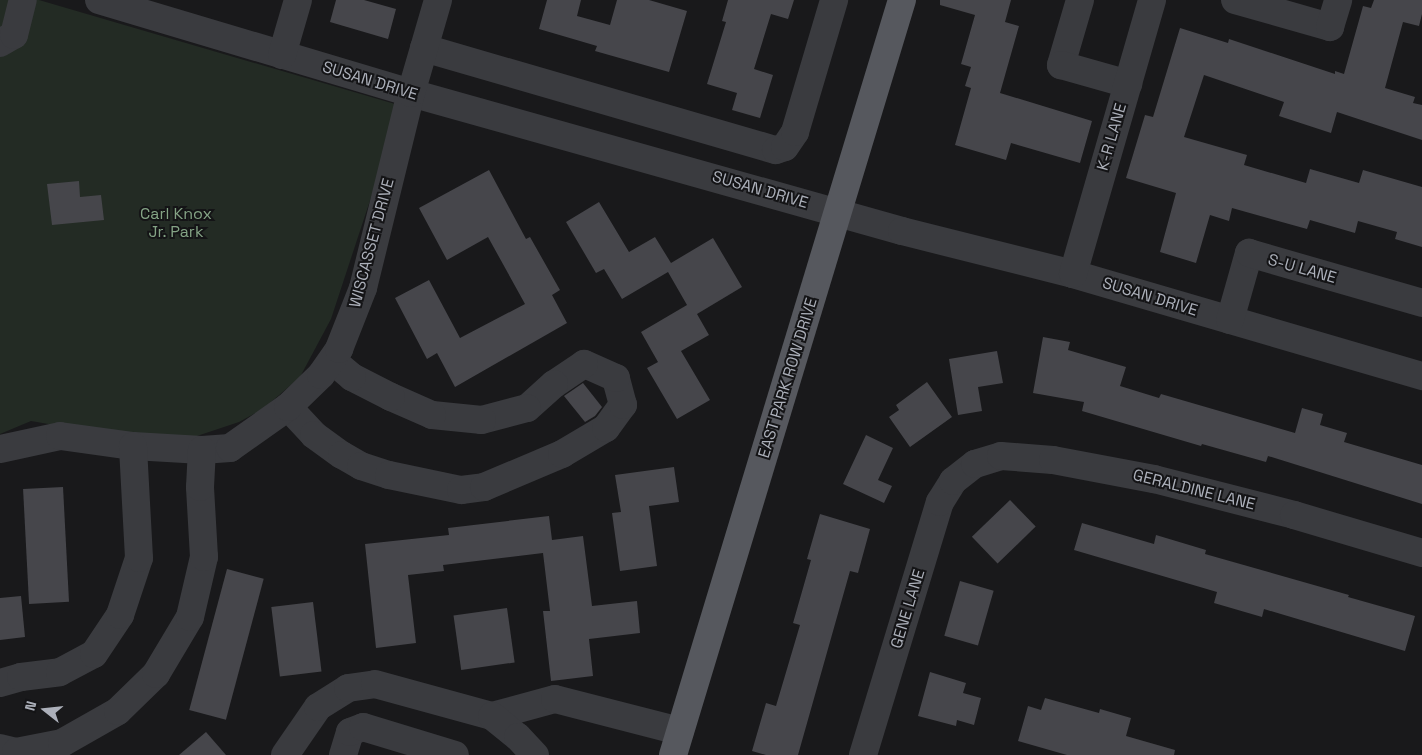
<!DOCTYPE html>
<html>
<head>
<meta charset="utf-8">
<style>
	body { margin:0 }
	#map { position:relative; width:1422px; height:755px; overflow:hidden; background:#19191b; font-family:"Space Grotesk",sans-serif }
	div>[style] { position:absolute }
	.green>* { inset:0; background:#232b24 }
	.building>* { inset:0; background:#46464b; transform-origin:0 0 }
	.minor>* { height:28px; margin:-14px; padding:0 14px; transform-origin:14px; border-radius:14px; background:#3a3b3f }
	.major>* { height:28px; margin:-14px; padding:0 14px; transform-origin:14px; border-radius:14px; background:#56585e }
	span { translate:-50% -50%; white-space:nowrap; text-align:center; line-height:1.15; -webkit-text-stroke:4px #141416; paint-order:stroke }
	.street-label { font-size:16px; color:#acb0ba }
	.park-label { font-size:16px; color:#84a385 }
	.north { position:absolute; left:20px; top:685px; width:50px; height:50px; -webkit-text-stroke:4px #141416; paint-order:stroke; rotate:286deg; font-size:14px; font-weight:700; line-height:20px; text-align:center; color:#acb0ba }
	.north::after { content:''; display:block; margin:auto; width:18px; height:22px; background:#acb0ba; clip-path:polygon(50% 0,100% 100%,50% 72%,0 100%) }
</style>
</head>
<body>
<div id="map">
	<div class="green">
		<div style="clip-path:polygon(0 0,39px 0,395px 104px,384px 158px,331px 319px,300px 377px,263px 409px,239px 422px,170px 445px,31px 421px,0 434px)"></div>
	</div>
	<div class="building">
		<div style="clip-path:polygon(336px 0,364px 0,396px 9px,388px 39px,330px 22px)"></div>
		<div style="clip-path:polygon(547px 0,581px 0,577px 16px,610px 25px,617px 0,649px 0,687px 11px,669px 72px,595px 51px,597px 46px,539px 29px)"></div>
		<div style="clip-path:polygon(728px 0,794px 0,788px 19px,771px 14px,754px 69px,773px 75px,760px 118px,732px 110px,737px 93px,707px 84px,726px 22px,722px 21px)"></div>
		<div style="clip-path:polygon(940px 0,1011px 0,1005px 22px,1019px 26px,1000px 93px,1092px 121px,1080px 163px,1011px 143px,1006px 160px,955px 145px,971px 88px,965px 86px,971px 67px,961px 64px,975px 15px,940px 5px)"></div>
		<div style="clip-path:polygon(1374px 0,1422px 0,1422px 14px,1419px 26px,1403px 22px,1385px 88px,1415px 97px,1413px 103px,1422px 105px,1422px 140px,1337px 112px,1331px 133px,1279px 116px,1284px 102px,1204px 75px,1184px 137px,1247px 155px,1244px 165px,1306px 183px,1310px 169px,1359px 183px,1363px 170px,1422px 187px,1422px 247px,1395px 239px,1397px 232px,1358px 221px,1355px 233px,1310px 220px,1307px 229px,1232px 208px,1229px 221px,1210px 215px,1196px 263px,1160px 252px,1176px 193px,1126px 178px,1145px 115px,1153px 117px,1180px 28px,1228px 43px,1229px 39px,1335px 74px,1335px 71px,1344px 74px,1363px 6px,1371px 8px)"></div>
		<div style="clip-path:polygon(489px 170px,526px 239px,530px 237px,560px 290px,552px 295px,567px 323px,455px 387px,437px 353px,427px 359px,395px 298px,429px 280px,460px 338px,525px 304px,488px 237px,447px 260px,419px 208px)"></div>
		<div style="clip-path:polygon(79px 181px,80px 197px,101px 195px,104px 220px,52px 225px,47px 184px)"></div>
		<div style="clip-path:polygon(599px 202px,629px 252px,655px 237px,671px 263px,713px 238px,742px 287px,697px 314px,709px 335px,681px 351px,710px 400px,677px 419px,647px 368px,658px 362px,641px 332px,687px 305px,668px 272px,622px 299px,604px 269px,596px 273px,566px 222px)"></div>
		<div style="clip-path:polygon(1043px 337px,1070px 342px,1068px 350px,1126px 367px,1120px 386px,1159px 398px,1161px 394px,1295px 433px,1302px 408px,1323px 414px,1320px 425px,1347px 433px,1344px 442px,1422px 465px,1422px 504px,1268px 456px,1266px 462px,1202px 444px,1201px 446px,1082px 411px,1084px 402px,1033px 393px)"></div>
		<div style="clip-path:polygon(997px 351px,1003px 383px,978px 387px,982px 411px,958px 415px,949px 359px)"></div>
		<div style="clip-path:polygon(927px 382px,952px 417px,910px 447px,889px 417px,899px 410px,896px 405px)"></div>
		<div style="clip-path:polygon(583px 383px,602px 407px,595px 416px,585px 422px,564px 396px)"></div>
		<div style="clip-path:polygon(866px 435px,893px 448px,878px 480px,892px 486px,884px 503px,843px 484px)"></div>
		<div style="clip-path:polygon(674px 467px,679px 502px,649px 506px,657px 566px,620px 571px,612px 513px,621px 512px,615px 475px)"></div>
		<div style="left:63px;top:487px;width:115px;height:40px;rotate:87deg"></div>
		<div style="left:1010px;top:500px;width:37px;height:53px;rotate:46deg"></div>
		<div style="clip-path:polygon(820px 514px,870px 529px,858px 573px,850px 571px,798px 755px,766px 755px,752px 751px,766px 703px,776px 706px,800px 625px,793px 623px,811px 560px,807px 559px)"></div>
		<div style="clip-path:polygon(549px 516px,552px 540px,583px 536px,592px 606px,637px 601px,640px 633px,589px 639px,593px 676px,551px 681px,543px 611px,550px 611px,543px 553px,443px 565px,444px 571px,408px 575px,416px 643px,376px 648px,365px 544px,449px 535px,448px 528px)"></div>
		<div style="clip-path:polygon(1082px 523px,1154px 544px,1156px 535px,1206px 550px,1205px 554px,1349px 595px,1348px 597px,1415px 616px,1405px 651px,1264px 609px,1262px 617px,1214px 603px,1217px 592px,1074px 550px)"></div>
		<div style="left:227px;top:569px;width:38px;height:146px;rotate:15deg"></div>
		<div style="left:960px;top:581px;width:35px;height:57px;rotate:16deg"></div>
		<div style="clip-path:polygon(21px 596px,25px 637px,0 640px,0 598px)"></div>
		<div style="left:313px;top:602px;width:70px;height:42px;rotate:83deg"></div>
		<div style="left:507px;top:608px;width:55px;height:54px;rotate:82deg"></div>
		<div style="clip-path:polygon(930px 672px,966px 683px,963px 693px,981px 698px,974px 725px,957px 720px,956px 726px,918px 716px)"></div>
		<div style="clip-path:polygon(1045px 698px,1099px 713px,1100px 709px,1131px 718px,1126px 736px,1175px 750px,1174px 755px,1067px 755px,1018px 741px,1028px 706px,1041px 710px)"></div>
		<div style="clip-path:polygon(206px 732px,226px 755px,179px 755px)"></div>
	</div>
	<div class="minor">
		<div style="left:99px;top:0;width:326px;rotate:16.6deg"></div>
		<div style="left:411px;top:93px;width:510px;rotate:15.7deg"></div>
		<div style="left:902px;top:231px;width:176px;rotate:14.1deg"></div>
		<div style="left:1073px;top:274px;width:364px;rotate:16.3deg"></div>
		<div style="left:1080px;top:0;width:68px;rotate:106.3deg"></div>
		<div style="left:1061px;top:65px;width:70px;rotate:15.8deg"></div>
		<div style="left:1235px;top:0;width:99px;rotate:15.9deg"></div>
		<div style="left:1330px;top:27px;width:28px;rotate:-73deg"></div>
		<div style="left:0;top:43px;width:16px;rotate:-30deg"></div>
		<div style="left:14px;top:35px;width:36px;rotate:-76deg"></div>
		<div style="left:424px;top:48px;width:366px;rotate:16.2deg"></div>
		<div style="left:776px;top:150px;width:9px;rotate:-18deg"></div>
		<div style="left:785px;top:147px;width:18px;rotate:-56deg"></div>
		<div style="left:795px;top:132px;width:138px;rotate:-73.5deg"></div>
		<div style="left:282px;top:55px;width:57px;rotate:-73.8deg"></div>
		<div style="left:1073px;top:274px;width:285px;rotate:-73.9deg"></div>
		<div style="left:1230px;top:320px;width:70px;rotate:-74.2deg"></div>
		<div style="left:1249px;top:253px;width:180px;rotate:16.1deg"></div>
		<div style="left:288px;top:407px;width:38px;rotate:47deg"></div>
		<div style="left:314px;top:435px;width:34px;rotate:36deg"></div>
		<div style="left:342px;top:455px;width:22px;rotate:30deg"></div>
		<div style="left:361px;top:466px;width:29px;rotate:18deg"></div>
		<div style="left:389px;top:475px;width:74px;rotate:11.8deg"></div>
		<div style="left:461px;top:490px;width:23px;rotate:-7deg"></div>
		<div style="left:484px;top:487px;width:85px;rotate:-22.9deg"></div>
		<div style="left:562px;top:454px;width:51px;rotate:-30.6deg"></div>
		<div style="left:606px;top:428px;width:29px;rotate:-54deg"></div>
		<div style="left:623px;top:405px;width:28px;rotate:-105deg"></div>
		<div style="left:616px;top:378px;width:35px;rotate:-156deg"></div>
		<div style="left:584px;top:364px;width:36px;rotate:146deg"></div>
		<div style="left:554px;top:384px;width:36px;rotate:138deg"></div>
		<div style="left:527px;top:408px;width:47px;rotate:165.1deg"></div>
		<div style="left:482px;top:420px;width:50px;rotate:-174.3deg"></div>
		<div style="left:432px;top:415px;width:45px;rotate:-156.3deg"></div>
		<div style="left:391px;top:397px;width:44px;rotate:-152.9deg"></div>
		<div style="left:352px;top:377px;width:26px;rotate:-140deg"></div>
		<div style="left:0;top:449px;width:61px;rotate:-12.2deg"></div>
		<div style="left:60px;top:436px;width:74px;rotate:7.8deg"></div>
		<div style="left:133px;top:446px;width:69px;rotate:3.3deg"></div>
		<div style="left:202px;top:450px;width:28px;rotate:-4deg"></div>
		<div style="left:230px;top:448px;width:71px;rotate:-35.3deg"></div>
		<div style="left:288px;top:407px;width:46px;rotate:-44.1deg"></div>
		<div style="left:321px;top:375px;width:32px;rotate:-55deg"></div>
		<div style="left:339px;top:349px;width:66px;rotate:-68.5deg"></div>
		<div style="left:363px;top:288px;width:201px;rotate:-76.2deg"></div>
		<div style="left:411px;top:93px;width:97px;rotate:-73.8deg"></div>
		<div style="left:0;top:683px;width:22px;rotate:-16deg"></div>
		<div style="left:21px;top:677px;width:39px;rotate:-7deg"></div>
		<div style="left:60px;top:672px;width:38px;rotate:-28deg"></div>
		<div style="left:94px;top:654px;width:47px;rotate:-56.3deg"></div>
		<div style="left:120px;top:615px;width:60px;rotate:-71.6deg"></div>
		<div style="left:139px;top:558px;width:112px;rotate:-93.1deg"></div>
		<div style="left:492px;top:716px;width:65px;rotate:-15.1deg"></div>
		<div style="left:555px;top:699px;width:129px;rotate:14.4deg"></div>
		<div style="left:0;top:748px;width:16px;rotate:14deg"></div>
		<div style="left:16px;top:752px;width:47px;rotate:-11.1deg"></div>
		<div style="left:62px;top:743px;width:64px;rotate:-29.7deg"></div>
		<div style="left:118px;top:711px;width:53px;rotate:-44.2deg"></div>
		<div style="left:156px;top:674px;width:66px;rotate:-59.2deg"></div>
		<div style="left:190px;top:617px;width:62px;rotate:-76.9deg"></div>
		<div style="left:204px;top:557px;width:70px;rotate:-93.3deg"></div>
		<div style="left:200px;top:487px;width:37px;rotate:-87deg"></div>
		<div style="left:285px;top:755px;width:58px;rotate:-55.5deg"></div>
		<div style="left:318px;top:707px;width:36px;rotate:-32deg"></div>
		<div style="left:348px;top:688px;width:27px;rotate:-8deg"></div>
		<div style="left:375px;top:684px;width:121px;rotate:15.3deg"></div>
		<div style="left:492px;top:716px;width:33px;rotate:39deg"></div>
		<div style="left:518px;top:737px;width:25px;rotate:47deg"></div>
		<div style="left:343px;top:755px;width:24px;rotate:-73deg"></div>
		<div style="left:350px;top:732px;width:14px;rotate:-21deg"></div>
		<div style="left:363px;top:727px;width:96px;rotate:16.9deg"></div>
		<div style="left:863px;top:755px;width:264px;rotate:-73.1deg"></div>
		<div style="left:940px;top:502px;width:25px;rotate:-58deg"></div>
		<div style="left:953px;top:481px;width:28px;rotate:-38deg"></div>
		<div style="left:975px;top:464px;width:27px;rotate:-17deg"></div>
		<div style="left:1001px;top:456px;width:52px;rotate:4.4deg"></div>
		<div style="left:1053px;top:460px;width:103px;rotate:10.7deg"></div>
		<div style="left:1154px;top:479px;width:145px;rotate:14.4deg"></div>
		<div style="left:1294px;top:515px;width:134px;rotate:16.5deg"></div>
	</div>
	<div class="major">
		<div style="left:673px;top:755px;width:789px;rotate:-73.13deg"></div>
	</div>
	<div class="street-label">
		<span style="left:370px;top:81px;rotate:17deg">SUSAN DRIVE</span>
		<span style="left:1112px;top:137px;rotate:-74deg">K-R LANE</span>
		<span style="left:760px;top:190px;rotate:16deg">SUSAN DRIVE</span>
		<span style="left:372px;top:243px;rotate:-75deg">WISCASSET DRIVE</span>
		<span style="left:1302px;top:269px;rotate:16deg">S-U LANE</span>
		<span style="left:1150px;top:297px;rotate:17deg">SUSAN DRIVE</span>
		<span style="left:788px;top:378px;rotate:-73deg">EAST PARK ROW DRIVE</span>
		<span style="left:1194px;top:490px;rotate:14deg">GERALDINE LANE</span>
		<span style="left:908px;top:609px;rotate:-73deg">GENE LANE</span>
	</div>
	<div class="park-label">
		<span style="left:176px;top:223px">Carl Knox<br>Jr. Park</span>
	</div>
	<div class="north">N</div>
</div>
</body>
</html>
